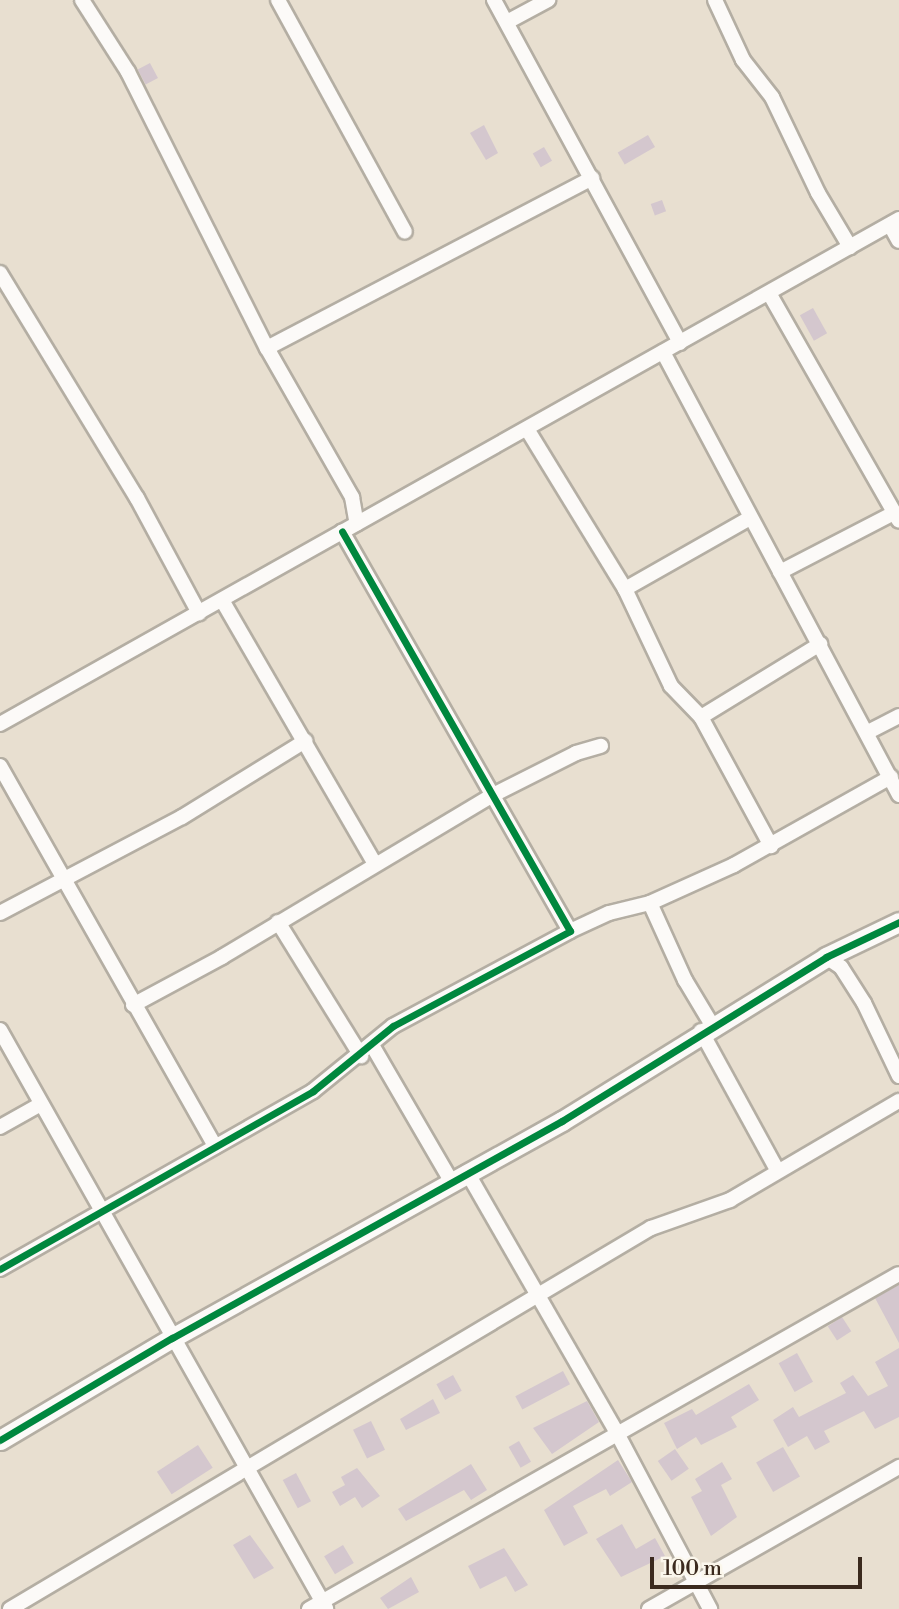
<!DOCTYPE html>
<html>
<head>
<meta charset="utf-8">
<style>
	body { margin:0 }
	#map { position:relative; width:899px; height:1609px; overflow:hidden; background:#e8dfd0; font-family:"Libre Bodoni",serif }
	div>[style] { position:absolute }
	.building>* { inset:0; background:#d4c7ce; transform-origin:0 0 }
	.roads { filter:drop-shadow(2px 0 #b4aea3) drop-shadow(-2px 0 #b4aea3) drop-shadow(0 2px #b4aea3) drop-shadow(0 -2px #b4aea3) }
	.street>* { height:14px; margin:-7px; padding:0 7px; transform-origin:7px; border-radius:7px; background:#fcfaf8 }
	.secondary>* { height:19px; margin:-9.5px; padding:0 9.5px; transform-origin:9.5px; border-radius:9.5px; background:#fcfaf8 }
	.cycleway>* { height:7px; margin:-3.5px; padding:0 3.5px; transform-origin:3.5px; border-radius:3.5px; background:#00873e }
	span { translate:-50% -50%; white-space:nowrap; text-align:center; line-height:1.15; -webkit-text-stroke:6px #fbf7ec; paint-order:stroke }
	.scale { position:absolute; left:650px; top:1557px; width:212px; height:32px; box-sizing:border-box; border:4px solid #3b2a1e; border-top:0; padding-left:9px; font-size:21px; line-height:24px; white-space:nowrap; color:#3b2a1e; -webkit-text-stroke:5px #fbf7ec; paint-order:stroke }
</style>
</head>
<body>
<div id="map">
	<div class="building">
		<div style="left:150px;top:63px;width:17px;height:14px;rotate:62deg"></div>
		<div style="clip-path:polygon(484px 125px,498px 153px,486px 160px,470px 133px)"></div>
		<div style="left:648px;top:135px;width:14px;height:35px;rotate:60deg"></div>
		<div style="left:544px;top:147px;width:16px;height:13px;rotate:60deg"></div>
		<div style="left:662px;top:200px;width:12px;height:12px;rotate:70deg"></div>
		<div style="left:813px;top:308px;width:29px;height:15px;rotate:61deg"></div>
		<div style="clip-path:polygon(899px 1285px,899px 1343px,875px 1298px)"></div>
		<div style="left:842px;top:1317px;width:17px;height:17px;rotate:57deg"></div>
		<div style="clip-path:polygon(899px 1348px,899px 1417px,875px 1429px,864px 1411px,824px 1431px,830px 1442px,815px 1450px,807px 1436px,788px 1447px,773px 1420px,793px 1407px,799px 1417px,846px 1393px,840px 1383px,853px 1375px,868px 1396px,888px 1386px,875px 1362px)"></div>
		<div style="left:797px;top:1353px;width:33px;height:21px;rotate:61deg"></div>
		<div style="left:563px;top:1371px;width:15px;height:54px;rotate:62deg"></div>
		<div style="left:453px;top:1375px;width:18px;height:19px;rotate:61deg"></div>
		<div style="clip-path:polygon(749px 1384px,759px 1400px,731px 1417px,737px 1427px,701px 1445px,696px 1437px,677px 1449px,664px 1423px,692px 1409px,696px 1415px)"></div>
		<div style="clip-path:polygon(433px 1399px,440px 1413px,406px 1430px,400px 1419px)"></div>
		<div style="clip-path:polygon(587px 1401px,599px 1422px,552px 1454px,533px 1428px)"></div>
		<div style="left:371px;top:1421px;width:32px;height:20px;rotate:64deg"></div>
		<div style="left:519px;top:1441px;width:24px;height:12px;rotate:60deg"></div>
		<div style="left:198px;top:1445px;width:27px;height:49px;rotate:57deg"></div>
		<div style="left:783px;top:1447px;width:34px;height:31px;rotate:60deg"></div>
		<div style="left:675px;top:1449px;width:24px;height:21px;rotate:55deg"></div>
		<div style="clip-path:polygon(618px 1460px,632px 1482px,610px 1496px,606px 1489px,573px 1506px,588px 1533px,564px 1546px,544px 1510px)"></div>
		<div style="clip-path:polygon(722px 1462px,732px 1479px,721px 1485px,737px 1517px,711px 1536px,691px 1497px,702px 1491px,695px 1479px)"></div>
		<div style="clip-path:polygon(471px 1464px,487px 1490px,471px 1500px,464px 1490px,406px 1521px,398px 1509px)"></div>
		<div style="clip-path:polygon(357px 1468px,380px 1496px,362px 1508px,355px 1497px,340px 1506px,332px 1492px,345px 1485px,341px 1477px)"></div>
		<div style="left:296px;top:1473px;width:32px;height:15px;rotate:62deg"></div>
		<div style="clip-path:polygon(622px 1524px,636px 1549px,655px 1538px,665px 1556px,621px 1577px,596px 1539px)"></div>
		<div style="clip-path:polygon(250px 1535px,274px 1568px,254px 1579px,233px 1545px)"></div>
		<div style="left:343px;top:1545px;width:21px;height:22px;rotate:59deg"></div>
		<div style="clip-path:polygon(504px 1548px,528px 1585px,515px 1592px,506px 1576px,480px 1589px,468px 1566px)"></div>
		<div style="clip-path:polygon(411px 1577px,419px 1592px,388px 1609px,380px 1598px)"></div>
	</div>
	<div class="roads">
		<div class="street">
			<div style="left:82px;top:0;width:85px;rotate:57.4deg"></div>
			<div style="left:128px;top:72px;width:309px;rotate:63.3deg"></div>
			<div style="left:267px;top:348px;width:172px;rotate:60.3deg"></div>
			<div style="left:352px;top:497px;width:27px;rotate:80deg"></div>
			<div style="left:278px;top:0;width:264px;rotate:61.3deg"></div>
			<div style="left:494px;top:0;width:390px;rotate:61.5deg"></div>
			<div style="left:715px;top:0;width:66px;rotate:65deg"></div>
			<div style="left:743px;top:60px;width:47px;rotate:51.9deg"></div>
			<div style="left:772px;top:97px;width:106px;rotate:64.4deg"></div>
			<div style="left:818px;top:193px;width:63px;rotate:59.3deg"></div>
			<div style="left:507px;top:22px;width:47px;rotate:-28.2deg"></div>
			<div style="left:890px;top:225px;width:18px;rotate:61deg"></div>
			<div style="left:0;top:273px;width:263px;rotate:58.7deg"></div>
			<div style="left:137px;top:498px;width:131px;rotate:61.7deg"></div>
			<div style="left:769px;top:293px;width:262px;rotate:60.3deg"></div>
			<div style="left:267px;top:348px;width:367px;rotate:-27.6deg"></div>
			<div style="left:663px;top:352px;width:502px;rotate:61.95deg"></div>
			<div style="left:527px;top:429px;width:188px;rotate:58.5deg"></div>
			<div style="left:625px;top:589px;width:107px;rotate:64.6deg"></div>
			<div style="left:671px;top:686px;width:43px;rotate:45.9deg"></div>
			<div style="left:701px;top:717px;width:147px;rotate:61.5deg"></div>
			<div style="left:780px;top:572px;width:128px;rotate:-27.4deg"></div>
			<div style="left:625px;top:589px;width:144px;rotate:-29.6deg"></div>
			<div style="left:222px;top:600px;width:303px;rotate:59.9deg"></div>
			<div style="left:701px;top:717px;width:140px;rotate:-31.5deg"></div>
			<div style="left:0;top:724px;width:1031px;rotate:-29.32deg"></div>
			<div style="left:868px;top:732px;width:35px;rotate:-27deg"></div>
			<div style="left:0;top:766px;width:437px;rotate:60.5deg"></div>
			<div style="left:650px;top:903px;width:85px;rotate:65.6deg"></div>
			<div style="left:685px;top:980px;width:52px;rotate:59deg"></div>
			<div style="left:0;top:913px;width:206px;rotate:-27.8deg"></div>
			<div style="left:182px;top:817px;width:145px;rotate:-31.7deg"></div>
			<div style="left:278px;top:922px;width:158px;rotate:58.2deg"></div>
			<div style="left:570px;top:931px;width:43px;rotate:-24.8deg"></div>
			<div style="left:609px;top:913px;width:42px;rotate:-13.7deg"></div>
			<div style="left:650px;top:903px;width:92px;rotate:-24.3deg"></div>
			<div style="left:734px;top:865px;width:180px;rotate:-29.3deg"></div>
			<div style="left:826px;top:957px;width:18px;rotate:34deg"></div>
			<div style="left:841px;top:967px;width:43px;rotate:57.4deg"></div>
			<div style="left:864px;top:1003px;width:81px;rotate:64.4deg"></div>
			<div style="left:133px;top:1005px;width:101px;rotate:-28.3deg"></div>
			<div style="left:222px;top:957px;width:313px;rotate:-30.9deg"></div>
			<div style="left:491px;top:796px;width:95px;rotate:-26.8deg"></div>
			<div style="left:576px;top:753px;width:26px;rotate:-16deg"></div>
			<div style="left:0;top:1030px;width:664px;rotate:60.58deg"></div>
			<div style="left:701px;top:1031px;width:158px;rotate:61.3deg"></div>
			<div style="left:372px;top:1045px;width:157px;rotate:59.8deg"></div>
			<div style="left:0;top:1127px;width:47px;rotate:-29.3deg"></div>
			<div style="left:467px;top:1172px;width:303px;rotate:60.1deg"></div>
			<div style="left:618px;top:1435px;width:197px;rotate:62.1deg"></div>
			<div style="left:0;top:1269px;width:360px;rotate:-29.6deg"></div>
			<div style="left:313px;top:1091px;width:103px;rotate:-39.1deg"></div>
			<div style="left:393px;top:1026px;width:201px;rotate:-28.2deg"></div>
			<div style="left:570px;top:931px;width:460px;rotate:-119.7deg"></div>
			<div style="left:10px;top:1609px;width:746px;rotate:-30.73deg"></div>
			<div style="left:651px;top:1228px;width:84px;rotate:-19.5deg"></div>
			<div style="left:730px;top:1200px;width:196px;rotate:-30.4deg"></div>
			<div style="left:309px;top:1609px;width:678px;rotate:-29.59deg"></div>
			<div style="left:649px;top:1609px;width:288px;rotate:-29.6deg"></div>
		</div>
		<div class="secondary">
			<div style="left:0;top:1440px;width:200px;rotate:-30.7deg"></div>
			<div style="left:172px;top:1338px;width:446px;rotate:-29.1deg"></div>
			<div style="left:562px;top:1121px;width:311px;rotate:-31.8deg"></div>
			<div style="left:826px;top:957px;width:81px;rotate:-25.6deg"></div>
		</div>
	</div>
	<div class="cycleway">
		<div style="left:0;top:1269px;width:360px;rotate:-29.6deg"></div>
		<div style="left:313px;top:1091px;width:103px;rotate:-39.1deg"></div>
		<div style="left:393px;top:1026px;width:201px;rotate:-28.2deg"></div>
		<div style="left:570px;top:931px;width:460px;rotate:-119.7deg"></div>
		<div style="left:0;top:1440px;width:200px;rotate:-30.7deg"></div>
		<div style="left:172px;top:1338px;width:446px;rotate:-29.1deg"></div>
		<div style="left:562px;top:1121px;width:311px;rotate:-31.8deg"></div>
		<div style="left:826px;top:957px;width:81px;rotate:-25.6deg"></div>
	</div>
	<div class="scale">100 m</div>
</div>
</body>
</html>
